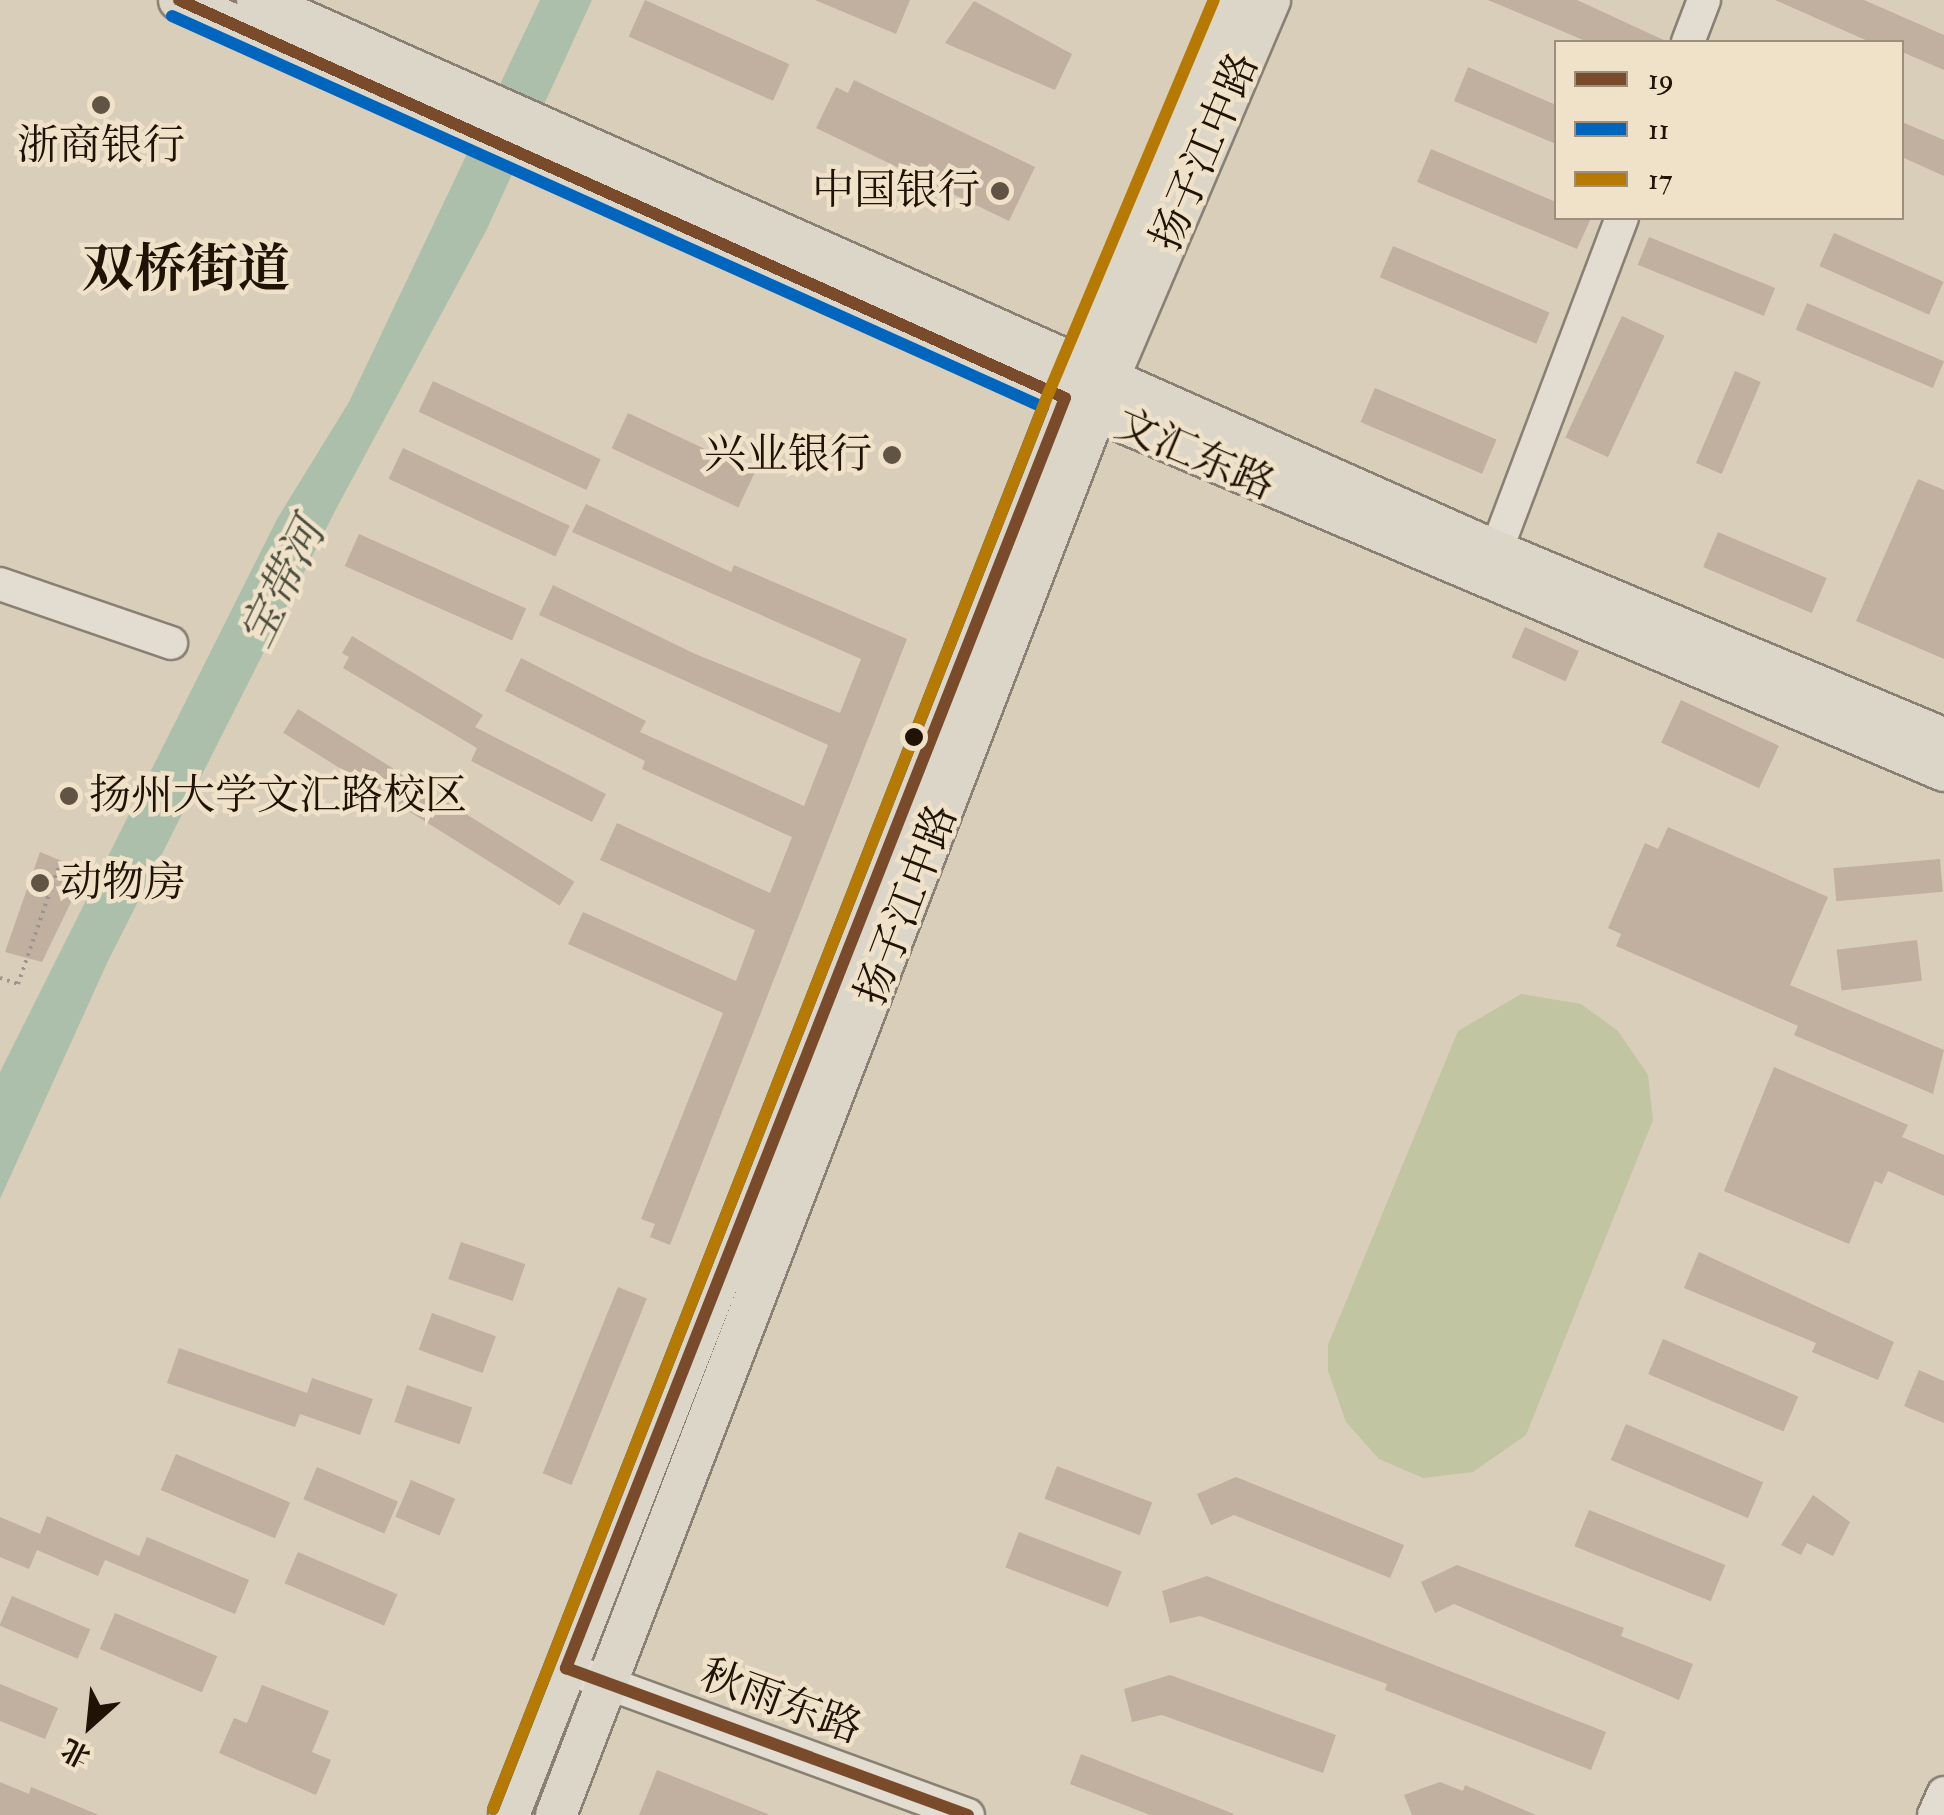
<!DOCTYPE html>
<html>
<head>
<meta charset="utf-8">
<style>
	body { margin:0 }
	#map { position:relative; width:1944px; height:1815px; overflow:hidden; background:#d9ceb9; font-family:"IM FELL Double Pica","Noto Serif SC",serif }
	div>[style] { position:absolute }
	.green>* { inset:0; background:#c2c5a1 }
	.water>* { inset:0; background:#abbfaa }
	.building>* { inset:0; background:#c1afa0; transform-origin:0 0 }
	.path>* { height:4px; margin-top:-2px; transform-origin:0; background:repeating-linear-gradient(90deg,#9c978e 0 2.5px,transparent 0 7.5px) }
	.roads { filter:drop-shadow(2px 0 #898073) drop-shadow(-2px 0 #898073) drop-shadow(0 2px #898073) drop-shadow(0 -2px #898073) }
	.minor>* { height:32px; margin:-16px; padding:0 16px; transform-origin:16px; border-radius:16px; background:#e2dcd1 }
	.major>* { height:40px; margin:-20px; padding:0 20px; transform-origin:20px; border-radius:20px; background:#dcd6c9 }
	.bus-1>* { height:12px; margin:-6px; padding:0 6px; transform-origin:6px; border-radius:6px; background:#7a4b2a }
	.bus-2>* { height:12px; margin:-6px; padding:0 6px; transform-origin:6px; border-radius:6px; background:#0065bd }
	.bus-3>* { height:12px; margin:-6px; padding:0 6px; transform-origin:6px; border-radius:6px; background:#b67a02 }
	.dots>* { width:28px; height:28px; translate:-50% -50%; box-sizing:border-box; border:5px solid #efe2c9; border-radius:50% }
	span { translate:-50% -50%; white-space:nowrap; text-align:center; line-height:1.15; -webkit-text-stroke:9px #efe2c9; paint-order:stroke }
	.poi-label { font-size:42px; color:#201305 }
	.right { translate:-100% -50%; text-align:right }
	.left { translate:0 -50%; text-align:left }
	.street-label { font-size:42px; color:#201305 }
	.water-label { font-size:45px; color:#4a4d3d; font-style:italic }
	.district-label { font-size:52px; color:#201305; font-weight:700 }
	.legend { position:absolute; left:1554px; top:40px; width:350px; height:180px; box-sizing:border-box; background:#efe2c9; border:2px solid #9c8f7b; margin:0; padding:12px 18px; list-style:none; font-size:30px; color:#201305 }
	.legend li { display:flex; align-items:center; gap:20px; height:50px }
	.legend b { width:50px; border:2px solid #9c8f7b }
	.north { position:absolute; left:40px; top:1675px; width:100px; height:100px; -webkit-text-stroke:8px #efe2c9; paint-order:stroke; rotate:207deg; font-size:28px; font-weight:700; line-height:40px; text-align:center; color:#201305 }
	.north::after { content:''; display:block; margin:auto; width:35px; height:45px; background:#201305; clip-path:polygon(50% 0,100% 100%,50% 72%,0 100%) }
</style>
</head>
<body>
<div id="map">
	<div class="green">
		<div style="clip-path:polygon(1521px 994px,1581px 1004px,1618px 1031px,1648px 1075px,1653px 1120px,1526px 1435px,1473px 1472px,1423px 1478px,1379px 1459px,1346px 1422px,1328px 1371px,1328px 1345px,1458px 1031px)"></div>
	</div>
	<div class="water">
		<div style="clip-path:polygon(540px 0,592px 0,486px 231px,336px 509px,108px 961px,0 1199px,0 1072px,277px 519px,349px 402px)"></div>
	</div>
	<div class="building">
		<div style="left:645px;top:0;width:158px;height:40px;rotate:24deg"></div>
		<div style="clip-path:polygon(815px 0,910px 0,896px 34px)"></div>
		<div style="clip-path:polygon(1488px 0,1577px 0,1668px 42px,1588px 42px)"></div>
		<div style="clip-path:polygon(1775px 0,1864px 0,1944px 35px,1944px 70px,1902px 52px,1902px 42px,1870px 42px)"></div>
		<div style="clip-path:polygon(974px 1px,1072px 54px,1055px 90px,945px 43px)"></div>
		<div style="clip-path:polygon(1468px 67px,1556px 105px,1556px 144px,1454px 101px)"></div>
		<div style="clip-path:polygon(854px 80px,1035px 167px,1009px 221px,816px 128px,836px 87px,848px 93px)"></div>
		<div style="clip-path:polygon(1902px 122px,1944px 140px,1944px 176px,1902px 157px)"></div>
		<div style="clip-path:polygon(1431px 149px,1556px 202px,1556px 218px,1591px 218px,1577px 249px,1417px 182px)"></div>
		<div style="left:1834px;top:233px;width:120px;height:36px;rotate:24deg"></div>
		<div style="left:1649px;top:237px;width:136px;height:30px;rotate:22deg"></div>
		<div style="left:1393px;top:246px;width:170px;height:34px;rotate:23deg"></div>
		<div style="left:1807px;top:303px;width:149px;height:29px;rotate:23deg"></div>
		<div style="left:1622px;top:316px;width:47px;height:134px;rotate:25deg"></div>
		<div style="left:1735px;top:371px;width:28px;height:100px;rotate:23deg"></div>
		<div style="left:433px;top:381px;width:185px;height:34px;rotate:25deg"></div>
		<div style="left:1375px;top:388px;width:132px;height:37px;rotate:23deg"></div>
		<div style="left:628px;top:413px;width:140px;height:39px;rotate:25deg"></div>
		<div style="left:403px;top:448px;width:184px;height:34px;rotate:25deg"></div>
		<div style="clip-path:polygon(1918px 479px,1944px 490px,1944px 659px,1856px 621px)"></div>
		<div style="clip-path:polygon(586px 504px,731px 572px,734px 565px,907px 639px,670px 1245px,650px 1237px,655px 1224px,641px 1219px,723px 1013px,568px 944px,583px 912px,736px 981px,755px 930px,600px 860px,617px 823px,770px 893px,792px 837px,642px 769px,645px 761px,505px 691px,521px 658px,646px 721px,640px 732px,804px 806px,828px 745px,539px 615px,553px 585px,693px 653px,840px 713px,861px 659px,572px 532px)"></div>
		<div style="left:1718px;top:532px;width:118px;height:38px;rotate:23deg"></div>
		<div style="left:359px;top:534px;width:183px;height:35px;rotate:24deg"></div>
		<div style="left:1525px;top:627px;width:59px;height:33px;rotate:24deg"></div>
		<div style="clip-path:polygon(352px 636px,483px 715px,475px 727px,606px 794px,592px 822px,471px 761px,477px 748px,343px 668px,349px 657px,342px 653px)"></div>
		<div style="left:1681px;top:700px;width:108px;height:47px;rotate:25deg"></div>
		<div style="left:298px;top:709px;width:326px;height:28px;rotate:32deg"></div>
		<div style="clip-path:polygon(1668px 827px,1828px 897px,1790px 985px,1944px 1050px,1933px 1094px,1794px 1035px,1798px 1026px,1616px 946px,1621px 934px,1608px 928px,1645px 843px,1658px 849px)"></div>
		<div style="clip-path:polygon(40px 852px,86px 871px,42px 962px,5px 952px)"></div>
		<div style="left:1940px;top:859px;width:33px;height:107px;rotate:85deg"></div>
		<div style="left:1917px;top:940px;width:41px;height:81px;rotate:83deg"></div>
		<div style="clip-path:polygon(1774px 1067px,1908px 1125px,1902px 1137px,1944px 1155px,1944px 1196px,1888px 1171px,1882px 1184px,1875px 1181px,1849px 1244px,1724px 1191px)"></div>
		<div style="left:461px;top:1242px;width:68px;height:39px;rotate:19deg"></div>
		<div style="clip-path:polygon(1699px 1252px,1894px 1342px,1878px 1380px,1812px 1352px,1816px 1343px,1684px 1288px)"></div>
		<div style="left:618px;top:1287px;width:31px;height:201px;rotate:22deg"></div>
		<div style="left:432px;top:1313px;width:68px;height:39px;rotate:20deg"></div>
		<div style="left:1663px;top:1339px;width:147px;height:38px;rotate:23deg"></div>
		<div style="clip-path:polygon(179px 1348px,307px 1393px,312px 1378px,373px 1399px,360px 1435px,300px 1414px,295px 1427px,167px 1383px)"></div>
		<div style="clip-path:polygon(1919px 1370px,1944px 1381px,1944px 1423px,1904px 1406px)"></div>
		<div style="left:407px;top:1385px;width:69px;height:39px;rotate:19deg"></div>
		<div style="left:1626px;top:1424px;width:149px;height:39px;rotate:23deg"></div>
		<div style="left:176px;top:1454px;width:124px;height:39px;rotate:23deg"></div>
		<div style="left:1057px;top:1466px;width:102px;height:35px;rotate:21deg"></div>
		<div style="left:317px;top:1467px;width:88px;height:35px;rotate:23deg"></div>
		<div style="clip-path:polygon(1236px 1477px,1404px 1545px,1390px 1578px,1234px 1515px,1211px 1525px,1197px 1494px)"></div>
		<div style="left:411px;top:1480px;width:48px;height:40px;rotate:23deg"></div>
		<div style="clip-path:polygon(1813px 1495px,1850px 1522px,1833px 1556px,1807px 1543px,1801px 1555px,1781px 1545px)"></div>
		<div style="left:1589px;top:1510px;width:147px;height:39px;rotate:22deg"></div>
		<div style="clip-path:polygon(47px 1516px,139px 1556px,147px 1537px,249px 1580px,235px 1614px,105px 1560px,98px 1576px,37px 1550px,29px 1569px,0 1557px,0 1517px,40px 1534px)"></div>
		<div style="left:1019px;top:1532px;width:110px;height:38px;rotate:21deg"></div>
		<div style="left:298px;top:1552px;width:108px;height:34px;rotate:23deg"></div>
		<div style="clip-path:polygon(1457px 1565px,1624px 1628px,1621px 1636px,1693px 1664px,1679px 1700px,1454px 1604px,1435px 1613px,1421px 1582px)"></div>
		<div style="clip-path:polygon(1207px 1576px,1606px 1732px,1591px 1770px,1385px 1690px,1387px 1684px,1200px 1616px,1170px 1623px,1162px 1591px)"></div>
		<div style="left:12px;top:1596px;width:85px;height:32px;rotate:23deg"></div>
		<div style="left:115px;top:1613px;width:111px;height:39px;rotate:23deg"></div>
		<div style="clip-path:polygon(1170px 1675px,1336px 1735px,1323px 1773px,1162px 1715px,1132px 1722px,1124px 1689px)"></div>
		<div style="clip-path:polygon(0 1684px,58px 1708px,45px 1739px,0 1721px)"></div>
		<div style="clip-path:polygon(262px 1685px,329px 1711px,312px 1752px,331px 1760px,316px 1795px,219px 1753px,234px 1718px,247px 1723px)"></div>
		<div style="clip-path:polygon(1081px 1754px,1234px 1814px,1233px 1815px,1150px 1815px,1070px 1784px)"></div>
		<div style="clip-path:polygon(657px 1770px,768px 1814px,768px 1815px,639px 1815px)"></div>
		<div style="clip-path:polygon(0 1782px,29px 1794px,31px 1787px,99px 1815px,0 1815px)"></div>
		<div style="clip-path:polygon(1440px 1782px,1463px 1791px,1465px 1785px,1536px 1815px,1412px 1815px,1404px 1795px)"></div>
	</div>
	<div class="path">
		<div style="left:0;top:978px;width:19px;rotate:18deg"></div>
		<div style="left:18px;top:984px;width:131px;rotate:-70.9deg"></div>
	</div>
	<div class="roads">
		<div class="minor">
			<div style="left:1688px;top:42px;width:45px;rotate:-69.1deg"></div>
			<div style="left:1496px;top:551px;width:356px;rotate:-69.3deg"></div>
			<div style="left:0;top:584px;width:181px;rotate:19deg"></div>
			<div style="left:566px;top:1668px;width:428px;rotate:20.1deg"></div>
			<div style="left:1934px;top:1815px;width:24px;rotate:-66deg"></div>
		</div>
		<div class="major">
			<div style="left:179px;top:0;width:1005px;rotate:24.14deg"></div>
			<div style="left:1096px;top:411px;width:921px;rotate:23deg"></div>
			<div style="left:257px;top:0;width:1356px;rotate:23.98deg"></div>
			<div style="left:1496px;top:551px;width:485px;rotate:22.7deg"></div>
			<div style="left:509px;top:1815px;width:1522px;rotate:-68.58deg"></div>
			<div style="left:1065px;top:398px;width:432px;rotate:-67.1deg"></div>
			<div style="left:556px;top:1815px;width:1538px;rotate:-68.96deg"></div>
			<div style="left:1108px;top:380px;width:413px;rotate:-66.9deg"></div>
		</div>
	</div>
	<div class="bus-1">
		<div style="left:179px;top:0;width:971px;rotate:24.19deg"></div>
		<div style="left:1065px;top:398px;width:1365px;rotate:111.45deg"></div>
		<div style="left:566px;top:1668px;width:428px;rotate:20.1deg"></div>
	</div>
	<div class="bus-2">
		<div style="left:172px;top:16px;width:955px;rotate:24.18deg"></div>
		<div style="left:1043px;top:407px;width:1506px;rotate:111.42deg"></div>
	</div>
	<div class="bus-3">
		<div style="left:493px;top:1809px;width:1522px;rotate:-68.58deg"></div>
		<div style="left:1049px;top:392px;width:425px;rotate:-67.2deg"></div>
	</div>
	<div class="dots">
		<div style="left:101px;top:105px;background:#615444"></div>
		<div style="left:1000px;top:191px;background:#615444"></div>
		<div style="left:892px;top:455px;background:#615444"></div>
		<div style="left:914px;top:737px;background:#201305"></div>
		<div style="left:69px;top:796px;background:#615444"></div>
		<div style="left:40px;top:883px;background:#615444"></div>
	</div>
	<div class="poi-label">
		<span style="left:101px;top:146px">浙商银行</span>
		<span class="right" style="left:980px;top:191px">中国银行</span>
		<span class="right" style="left:872px;top:455px">兴业银行</span>
		<span class="left" style="left:89px;top:796px">扬州大学文汇路校区</span>
		<span class="left" style="left:60px;top:883px">动物房</span>
	</div>
	<div class="street-label">
		<span style="left:1205px;top:152px;rotate:-67deg">扬子江中路</span>
		<span style="left:1195px;top:455px;rotate:23deg">文汇东路</span>
		<span style="left:907px;top:905px;rotate:-69deg">扬子江中路</span>
		<span style="left:781px;top:1702px;rotate:20deg">秋雨东路</span>
	</div>
	<div class="water-label">
		<span style="left:284px;top:584px;rotate:-64deg">宝带河</span>
	</div>
	<div class="district-label">
		<span style="left:186px;top:270px">双桥街道</span>
	</div>
	<ul class="legend">
	<li><b style="height:12px;background:#7a4b2a"></b>19</li>
	<li><b style="height:12px;background:#0065bd"></b>11</li>
	<li><b style="height:12px;background:#b67a02"></b>17</li>
	</ul>
	<div class="north">北</div>
</div>
</body>
</html>
